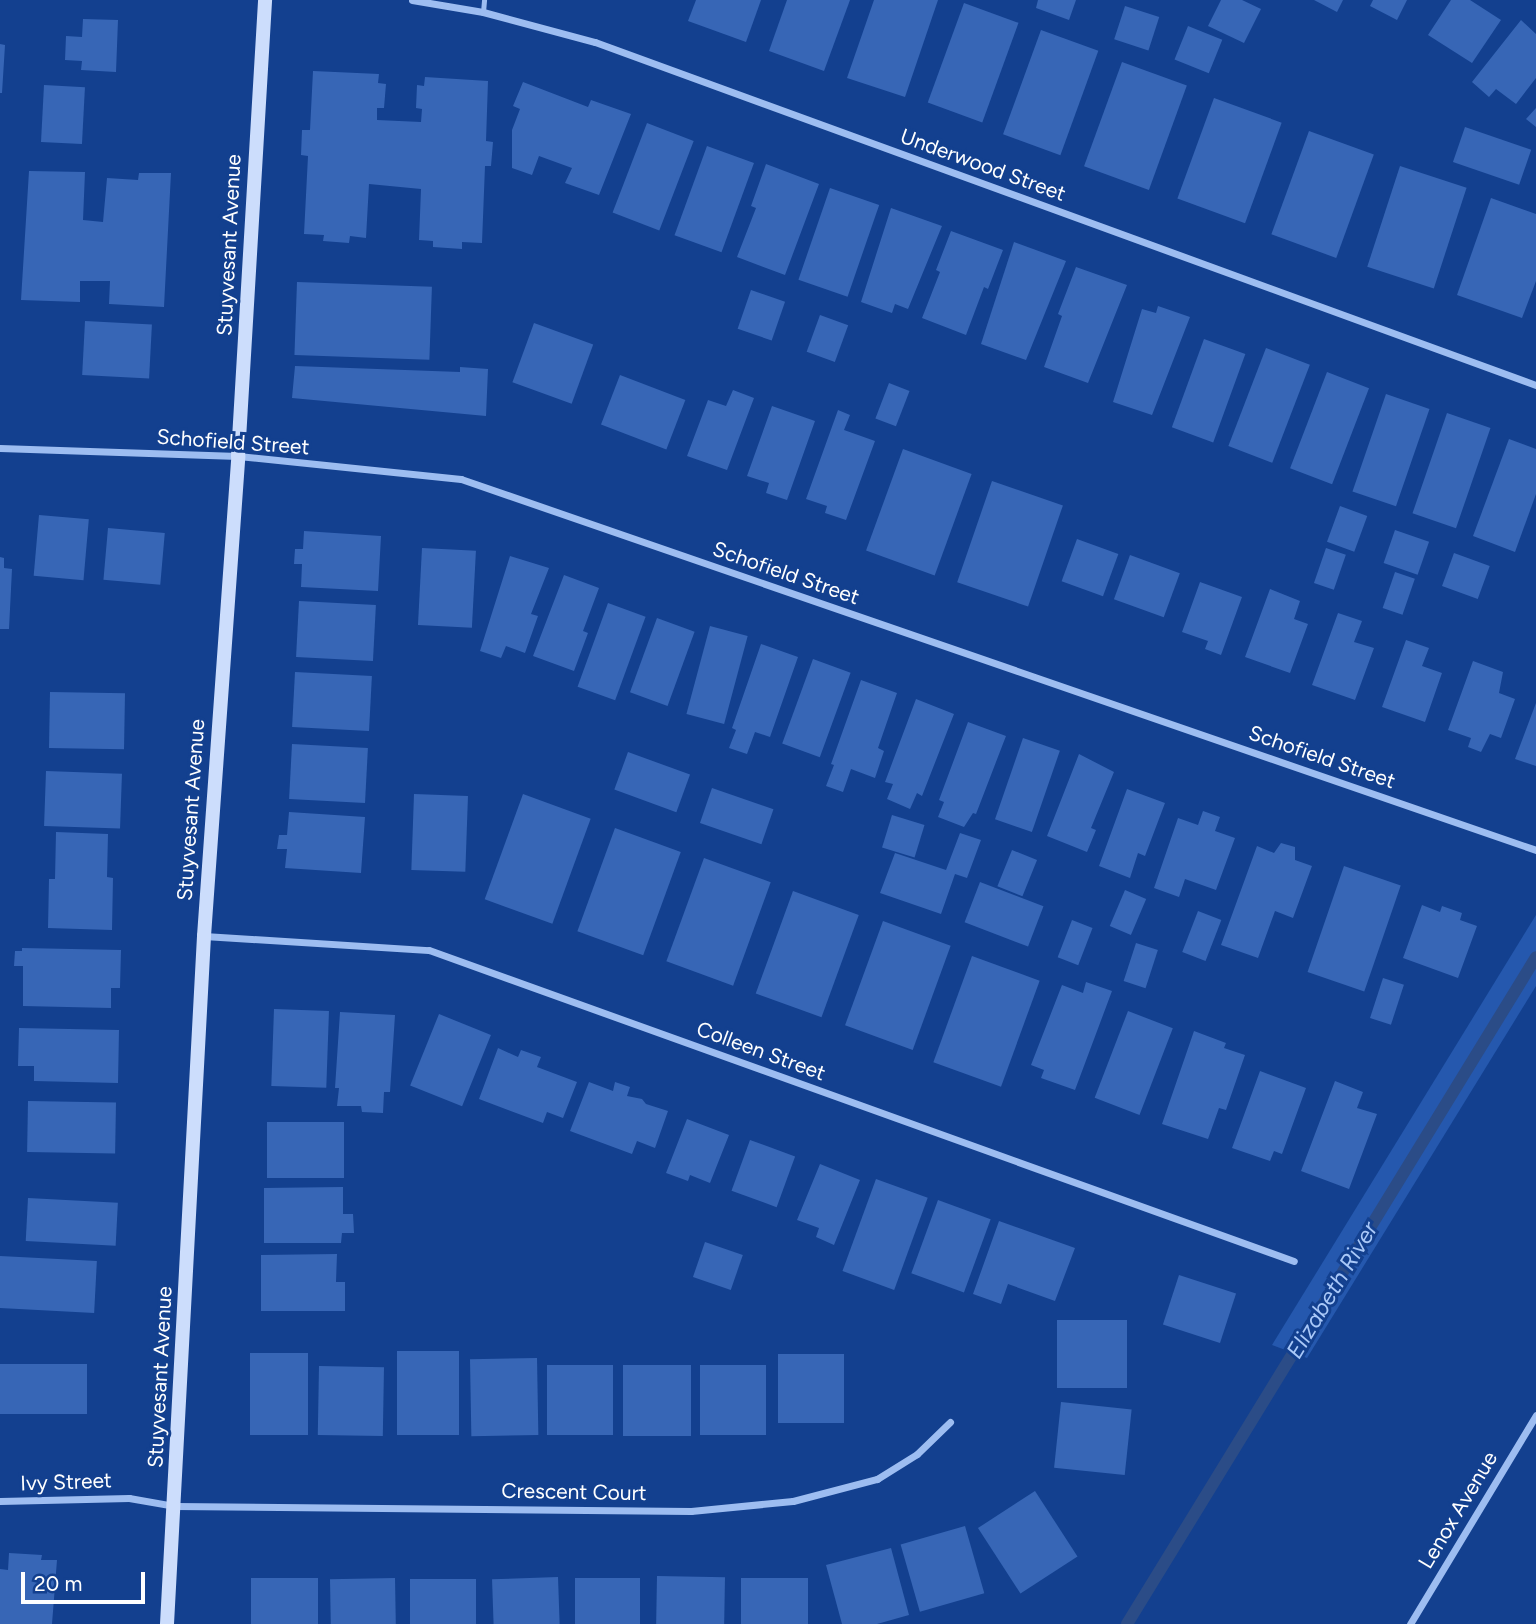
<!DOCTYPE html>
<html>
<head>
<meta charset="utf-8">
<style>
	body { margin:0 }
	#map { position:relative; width:1536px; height:1624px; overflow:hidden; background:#13408f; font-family:Figtree,sans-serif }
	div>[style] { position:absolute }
	.green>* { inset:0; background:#2558ae }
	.stream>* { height:12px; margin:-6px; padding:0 6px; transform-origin:6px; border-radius:6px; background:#2b4c87 }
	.building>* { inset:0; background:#3766b6; transform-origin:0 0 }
	.service>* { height:5px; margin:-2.5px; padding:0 2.5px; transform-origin:2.5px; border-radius:2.5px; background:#9dbdf1 }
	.minor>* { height:7px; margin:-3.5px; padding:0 3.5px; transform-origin:3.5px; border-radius:3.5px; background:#9dbdf1 }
	.secondary>* { height:14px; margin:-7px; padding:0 7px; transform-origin:7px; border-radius:7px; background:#ccddfc }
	span { translate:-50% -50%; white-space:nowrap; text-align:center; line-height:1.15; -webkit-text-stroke:6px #13408f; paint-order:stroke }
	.street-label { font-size:21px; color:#fff }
	.water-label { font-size:23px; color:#a9c8f8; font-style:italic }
	.scale { position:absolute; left:21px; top:1572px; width:124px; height:32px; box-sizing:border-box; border:4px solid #fff; border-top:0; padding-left:9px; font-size:21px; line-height:24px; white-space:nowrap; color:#fff; -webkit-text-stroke:5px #13408f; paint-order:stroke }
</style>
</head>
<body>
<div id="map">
	<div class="green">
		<div style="clip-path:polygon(1536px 915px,1536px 986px,1307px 1358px,1272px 1345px)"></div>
	</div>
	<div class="stream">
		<div style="left:1127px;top:1624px;width:782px;rotate:-58.48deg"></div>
	</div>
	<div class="building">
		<div style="clip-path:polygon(696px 0,761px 0,746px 42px,688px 21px)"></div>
		<div style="clip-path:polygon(787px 0,850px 0,824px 71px,769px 51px)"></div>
		<div style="clip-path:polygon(874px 0,938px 0,905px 97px,847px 78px)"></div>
		<div style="clip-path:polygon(1038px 0,1076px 0,1069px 20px,1036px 8px)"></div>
		<div style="clip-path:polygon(1221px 0,1242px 0,1261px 9px,1244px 43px,1208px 26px)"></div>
		<div style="clip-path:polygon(1314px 0,1343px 0,1337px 12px)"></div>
		<div style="clip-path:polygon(1373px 0,1407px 0,1397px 20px,1370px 6px)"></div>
		<div style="clip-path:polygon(1451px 0,1470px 0,1501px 20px,1472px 63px,1428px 35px)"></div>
		<div style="left:964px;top:3px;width:58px;height:106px;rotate:20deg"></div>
		<div style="left:1125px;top:6px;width:36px;height:35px;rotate:18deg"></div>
		<div style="clip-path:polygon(83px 19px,118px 20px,116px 72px,81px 70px,82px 61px,65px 60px,66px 36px,82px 37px)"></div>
		<div style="clip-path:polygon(1521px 20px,1536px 34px,1536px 78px,1516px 104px,1496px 89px,1489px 97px,1472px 82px)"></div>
		<div style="left:1188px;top:26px;width:37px;height:36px;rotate:22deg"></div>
		<div style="left:1041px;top:30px;width:61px;height:111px;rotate:20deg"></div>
		<div style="clip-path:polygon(0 44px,5px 45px,2px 93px,0 93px)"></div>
		<div style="left:1122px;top:62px;width:69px;height:111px;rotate:20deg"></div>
		<div style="clip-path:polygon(313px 71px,379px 74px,378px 83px,386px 84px,384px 108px,377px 108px,377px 120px,421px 122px,422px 109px,416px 108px,417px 85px,424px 86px,425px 77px,488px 81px,486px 141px,493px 142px,491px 166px,485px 166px,482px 243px,462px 242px,462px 249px,433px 247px,433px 241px,419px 240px,421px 189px,369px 184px,366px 238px,350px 236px,349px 243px,323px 241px,324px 235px,304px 234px,308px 156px,301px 155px,302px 130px,310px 130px)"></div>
		<div style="clip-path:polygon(523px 82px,588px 107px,591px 100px,631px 114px,599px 195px,565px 183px,572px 168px,539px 156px,532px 175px,512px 168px,512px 130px,520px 109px,513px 106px)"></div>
		<div style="left:44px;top:85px;width:41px;height:57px;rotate:3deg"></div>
		<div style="left:1214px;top:98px;width:72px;height:107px;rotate:20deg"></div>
		<div style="clip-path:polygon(1536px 108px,1536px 127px,1526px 119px)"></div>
		<div style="left:647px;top:123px;width:50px;height:96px;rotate:21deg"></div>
		<div style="left:1465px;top:127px;width:70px;height:37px;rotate:19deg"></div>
		<div style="left:1309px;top:131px;width:69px;height:110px;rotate:20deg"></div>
		<div style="left:707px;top:146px;width:50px;height:95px;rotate:20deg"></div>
		<div style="clip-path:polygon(766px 164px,819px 184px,785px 275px,737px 257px,756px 208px,751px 206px)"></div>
		<div style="left:1400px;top:166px;width:70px;height:106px;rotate:18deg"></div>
		<div style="clip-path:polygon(29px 171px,85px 172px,83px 220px,103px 222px,107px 178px,138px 180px,139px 173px,171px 173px,164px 307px,109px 304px,110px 281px,80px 281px,80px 302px,21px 300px)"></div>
		<div style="left:830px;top:188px;width:52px;height:97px;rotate:19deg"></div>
		<div style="clip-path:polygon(1491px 198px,1536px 214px,1536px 281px,1522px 318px,1457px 295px)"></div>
		<div style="clip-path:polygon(891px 208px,942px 226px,908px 309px,895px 304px,892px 313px,861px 302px)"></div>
		<div style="clip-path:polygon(951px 231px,1003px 250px,988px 289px,984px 287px,966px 335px,922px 318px,940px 272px,936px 270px)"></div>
		<div style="clip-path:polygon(1014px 242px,1066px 261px,1026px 360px,981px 344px)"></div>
		<div style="clip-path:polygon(1076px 267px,1127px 285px,1088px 383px,1044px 367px,1062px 316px,1058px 314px)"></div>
		<div style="left:297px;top:282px;width:135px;height:73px;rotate:2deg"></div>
		<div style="left:751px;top:290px;width:36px;height:41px;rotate:19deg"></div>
		<div style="clip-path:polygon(1158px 306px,1190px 317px,1152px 415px,1113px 402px,1142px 309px,1156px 313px)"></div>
		<div style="left:820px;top:315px;width:30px;height:39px;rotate:20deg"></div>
		<div style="left:85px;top:321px;width:67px;height:54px;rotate:3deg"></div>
		<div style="left:534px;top:323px;width:63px;height:63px;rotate:20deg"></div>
		<div style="left:1204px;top:339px;width:44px;height:94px;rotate:20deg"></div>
		<div style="left:1266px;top:348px;width:47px;height:105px;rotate:21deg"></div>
		<div style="clip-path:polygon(295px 366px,460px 372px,460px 367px,488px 369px,486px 416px,292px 398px)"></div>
		<div style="left:1327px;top:372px;width:45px;height:103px;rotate:21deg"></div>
		<div style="left:620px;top:375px;width:70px;height:53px;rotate:21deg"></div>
		<div style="left:889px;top:383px;width:22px;height:38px;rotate:21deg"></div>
		<div style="clip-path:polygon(733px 390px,754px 398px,727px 470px,687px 456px,708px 400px,726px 406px)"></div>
		<div style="left:1386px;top:394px;width:46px;height:103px;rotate:19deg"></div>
		<div style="clip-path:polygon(772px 406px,815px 421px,787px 500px,766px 493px,769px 483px,747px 476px)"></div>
		<div style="clip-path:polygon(838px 410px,850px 415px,844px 430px,875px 441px,846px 520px,825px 513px,827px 506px,806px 499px)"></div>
		<div style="left:1447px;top:413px;width:46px;height:106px;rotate:19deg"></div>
		<div style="clip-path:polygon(1509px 439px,1536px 449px,1536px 494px,1515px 552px,1473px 536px)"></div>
		<div style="left:903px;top:449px;width:73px;height:108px;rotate:20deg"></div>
		<div style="left:992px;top:481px;width:75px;height:107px;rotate:19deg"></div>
		<div style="left:1340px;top:506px;width:29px;height:38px;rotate:20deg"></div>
		<div style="left:39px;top:515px;width:50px;height:61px;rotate:5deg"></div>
		<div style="left:108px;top:528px;width:57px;height:52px;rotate:5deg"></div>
		<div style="left:1395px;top:530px;width:36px;height:35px;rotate:19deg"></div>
		<div style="clip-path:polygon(304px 531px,381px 536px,378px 591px,301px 587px,302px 564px,294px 564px,295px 549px,303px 549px)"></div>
		<div style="left:1077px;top:539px;width:44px;height:45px;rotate:20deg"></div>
		<div style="left:422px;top:548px;width:54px;height:77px;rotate:3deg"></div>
		<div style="left:1326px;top:548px;width:21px;height:37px;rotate:19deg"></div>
		<div style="left:1454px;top:553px;width:38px;height:35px;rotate:20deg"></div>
		<div style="left:1130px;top:555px;width:53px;height:47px;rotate:20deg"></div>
		<div style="clip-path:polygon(510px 556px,549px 568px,531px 614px,538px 616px,525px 653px,506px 646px,501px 658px,480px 651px)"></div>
		<div style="clip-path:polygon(0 557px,4px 558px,4px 568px,12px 569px,9px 629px,0 629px)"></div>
		<div style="left:1395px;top:572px;width:21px;height:38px;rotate:19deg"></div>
		<div style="clip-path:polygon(564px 575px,599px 588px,583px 631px,588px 633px,574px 671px,533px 656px)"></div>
		<div style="clip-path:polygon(1200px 582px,1242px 597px,1221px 655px,1205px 649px,1208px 641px,1182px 632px)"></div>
		<div style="clip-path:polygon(1270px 589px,1300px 601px,1294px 619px,1308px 624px,1290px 673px,1245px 657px)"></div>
		<div style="left:299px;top:601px;width:77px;height:56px;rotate:3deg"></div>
		<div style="left:608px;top:603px;width:40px;height:89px;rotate:20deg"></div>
		<div style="clip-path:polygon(1338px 613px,1362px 621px,1354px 642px,1374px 648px,1355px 700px,1312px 685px)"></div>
		<div style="left:657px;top:618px;width:40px;height:79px;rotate:20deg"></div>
		<div style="left:710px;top:626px;width:39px;height:91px;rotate:15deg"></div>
		<div style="clip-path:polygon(1406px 640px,1429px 648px,1422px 666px,1442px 673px,1425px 722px,1382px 707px)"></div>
		<div style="clip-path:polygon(761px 644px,798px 657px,770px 737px,755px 732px,747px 754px,729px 748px,736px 730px,732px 728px)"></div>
		<div style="left:813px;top:659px;width:40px;height:90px;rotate:20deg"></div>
		<div style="clip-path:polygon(1473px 661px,1503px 672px,1499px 693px,1515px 699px,1501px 738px,1490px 734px,1481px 752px,1468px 747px,1471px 738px,1448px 730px)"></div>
		<div style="left:295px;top:672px;width:77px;height:55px;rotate:3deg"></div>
		<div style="clip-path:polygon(861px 680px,897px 693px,878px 748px,884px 751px,875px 778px,851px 769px,843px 792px,826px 786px,834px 765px,831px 764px)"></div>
		<div style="left:50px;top:692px;width:75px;height:56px;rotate:1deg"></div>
		<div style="clip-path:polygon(916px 699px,954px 714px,922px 796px,917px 793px,910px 809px,887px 799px,893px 784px,885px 782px)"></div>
		<div style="clip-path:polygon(1536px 703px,1536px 766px,1515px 759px)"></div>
		<div style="clip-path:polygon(968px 722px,1006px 736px,976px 814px,973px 813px,964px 827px,938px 817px,944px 802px,939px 800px)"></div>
		<div style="left:1023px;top:738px;width:39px;height:86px;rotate:19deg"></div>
		<div style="left:292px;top:744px;width:76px;height:55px;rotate:3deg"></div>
		<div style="left:628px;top:752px;width:66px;height:40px;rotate:20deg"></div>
		<div style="clip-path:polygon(1079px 754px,1114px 772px,1091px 828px,1096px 830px,1087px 852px,1047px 836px)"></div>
		<div style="left:46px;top:771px;width:76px;height:55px;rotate:2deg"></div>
		<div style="left:712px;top:788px;width:65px;height:37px;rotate:19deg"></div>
		<div style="clip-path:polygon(1127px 789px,1165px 803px,1145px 856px,1138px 853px,1130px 878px,1099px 866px)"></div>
		<div style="left:414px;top:794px;width:54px;height:76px;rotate:2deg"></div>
		<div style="left:523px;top:794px;width:72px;height:112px;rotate:20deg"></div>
		<div style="clip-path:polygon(1203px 811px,1220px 817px,1215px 831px,1235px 838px,1216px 890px,1185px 879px,1179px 897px,1154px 888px,1178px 818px,1198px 825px)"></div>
		<div style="clip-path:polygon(289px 812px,365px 817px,361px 873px,285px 868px,287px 849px,277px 849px,279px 835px,287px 835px)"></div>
		<div style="left:892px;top:815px;width:34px;height:34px;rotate:17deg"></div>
		<div style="left:615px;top:828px;width:70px;height:110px;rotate:20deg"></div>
		<div style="clip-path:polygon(56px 832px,108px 834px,107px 877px,113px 878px,112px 930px,48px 928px,49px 879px,55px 879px)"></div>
		<div style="clip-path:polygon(960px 833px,981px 840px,967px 878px,955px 874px,941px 914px,880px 893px,895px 853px,946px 870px)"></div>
		<div style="clip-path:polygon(1281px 843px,1295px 847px,1295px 860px,1312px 866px,1293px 918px,1275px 911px,1258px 958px,1221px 945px,1257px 846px,1274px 853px)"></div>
		<div style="left:1012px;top:850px;width:27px;height:39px;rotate:22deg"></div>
		<div style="left:704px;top:858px;width:71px;height:110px;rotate:20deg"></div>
		<div style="left:1344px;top:866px;width:60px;height:112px;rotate:19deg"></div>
		<div style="left:980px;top:882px;width:68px;height:43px;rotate:21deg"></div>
		<div style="left:1125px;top:890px;width:23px;height:39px;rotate:23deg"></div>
		<div style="left:793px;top:891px;width:70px;height:109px;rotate:20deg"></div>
		<div style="clip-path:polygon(1422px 905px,1440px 912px,1442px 906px,1462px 913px,1460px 920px,1477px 926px,1458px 978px,1403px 958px)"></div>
		<div style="left:1198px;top:911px;width:25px;height:44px;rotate:21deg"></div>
		<div style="left:1072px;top:920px;width:22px;height:40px;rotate:21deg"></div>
		<div style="left:883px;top:921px;width:72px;height:111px;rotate:20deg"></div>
		<div style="left:1136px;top:943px;width:23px;height:40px;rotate:18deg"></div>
		<div style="clip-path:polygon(22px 948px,121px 950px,120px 988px,111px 988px,111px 1008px,23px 1006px,23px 966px,14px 966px,15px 951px,22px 951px)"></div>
		<div style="left:972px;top:956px;width:72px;height:113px;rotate:20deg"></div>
		<div style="left:1383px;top:978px;width:22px;height:42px;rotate:18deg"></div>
		<div style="clip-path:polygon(1086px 982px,1112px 991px,1075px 1090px,1041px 1078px,1044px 1070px,1031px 1065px,1062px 985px,1083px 993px)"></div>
		<div style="left:274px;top:1009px;width:55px;height:77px;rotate:2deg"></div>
		<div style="left:1128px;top:1011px;width:48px;height:93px;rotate:21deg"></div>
		<div style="clip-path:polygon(340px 1012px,395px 1015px,390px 1092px,384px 1092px,383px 1113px,362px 1112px,361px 1106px,337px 1106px,339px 1088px,335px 1088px)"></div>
		<div style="left:439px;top:1014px;width:56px;height:77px;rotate:22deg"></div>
		<div style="clip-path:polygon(19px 1028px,119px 1030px,118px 1083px,34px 1081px,34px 1066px,18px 1066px)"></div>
		<div style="clip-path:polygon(1194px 1031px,1226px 1043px,1224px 1048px,1245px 1055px,1226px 1110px,1219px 1108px,1208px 1139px,1162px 1124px)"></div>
		<div style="clip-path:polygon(498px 1048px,518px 1057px,521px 1050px,541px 1057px,537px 1067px,577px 1082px,563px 1118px,547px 1112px,543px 1123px,479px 1099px)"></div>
		<div style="clip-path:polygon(1260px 1071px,1306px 1088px,1282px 1154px,1274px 1151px,1270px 1161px,1232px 1148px)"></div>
		<div style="clip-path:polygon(1335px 1081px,1363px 1092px,1357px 1108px,1377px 1114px,1349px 1189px,1301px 1171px)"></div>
		<div style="clip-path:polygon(589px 1082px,613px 1091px,615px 1082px,630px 1087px,627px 1096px,642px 1099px,646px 1104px,668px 1111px,655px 1148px,637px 1141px,632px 1154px,570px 1131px)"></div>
		<div style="left:28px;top:1101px;width:88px;height:51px;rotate:1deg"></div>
		<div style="clip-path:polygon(687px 1119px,729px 1135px,710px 1183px,690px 1175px,688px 1181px,666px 1173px)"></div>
		<div style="left:267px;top:1122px;width:77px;height:56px"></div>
		<div style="left:750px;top:1140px;width:48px;height:54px;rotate:20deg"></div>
		<div style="clip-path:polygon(820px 1164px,860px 1180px,834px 1245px,816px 1237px,819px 1228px,797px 1220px)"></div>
		<div style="left:876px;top:1179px;width:55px;height:98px;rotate:20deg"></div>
		<div style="clip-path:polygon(343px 1187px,343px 1214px,353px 1214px,354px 1233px,342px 1233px,341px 1243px,264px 1243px,264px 1188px)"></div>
		<div style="left:28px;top:1198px;width:90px;height:43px;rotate:3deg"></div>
		<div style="left:938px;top:1200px;width:56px;height:78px;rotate:20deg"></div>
		<div style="clip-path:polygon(999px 1221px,1075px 1248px,1055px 1301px,1008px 1284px,1001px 1304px,973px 1294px)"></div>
		<div style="left:705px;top:1242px;width:40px;height:37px;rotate:19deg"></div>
		<div style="clip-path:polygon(337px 1254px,336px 1282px,345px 1282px,345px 1311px,261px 1311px,261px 1255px)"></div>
		<div style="left:0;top:1256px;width:97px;height:52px;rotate:3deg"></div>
		<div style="left:1179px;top:1275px;width:60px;height:52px;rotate:18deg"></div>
		<div style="left:1127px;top:1320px;width:68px;height:70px;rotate:90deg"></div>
		<div style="left:459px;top:1351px;width:84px;height:62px;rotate:90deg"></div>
		<div style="left:250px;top:1353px;width:58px;height:82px"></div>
		<div style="left:778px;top:1354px;width:66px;height:69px"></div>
		<div style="left:537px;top:1358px;width:77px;height:67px;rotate:89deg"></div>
		<div style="left:87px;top:1364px;width:50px;height:87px;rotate:90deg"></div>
		<div style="left:547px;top:1365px;width:66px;height:70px"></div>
		<div style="left:691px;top:1365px;width:71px;height:68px;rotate:90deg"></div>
		<div style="left:700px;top:1365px;width:66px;height:70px"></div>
		<div style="left:319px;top:1366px;width:65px;height:69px;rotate:1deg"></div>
		<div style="left:1061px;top:1402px;width:71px;height:66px;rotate:6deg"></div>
		<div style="left:1035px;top:1491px;width:78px;height:68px;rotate:57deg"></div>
		<div style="left:965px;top:1526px;width:70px;height:67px;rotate:74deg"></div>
		<div style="clip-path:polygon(891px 1548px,909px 1615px,877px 1624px,842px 1624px,826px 1565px)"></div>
		<div style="clip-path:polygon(9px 1553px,42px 1555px,41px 1560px,57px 1560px,52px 1624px,0 1624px,0 1569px,8px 1570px)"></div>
		<div style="left:657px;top:1576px;width:68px;height:48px;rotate:1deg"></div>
		<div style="left:558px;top:1577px;width:47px;height:66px;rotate:88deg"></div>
		<div style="left:251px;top:1578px;width:67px;height:46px"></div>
		<div style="left:395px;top:1578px;width:46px;height:65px;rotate:89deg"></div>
		<div style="left:640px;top:1578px;width:46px;height:65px;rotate:90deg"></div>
		<div style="left:741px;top:1578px;width:67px;height:46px"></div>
		<div style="left:410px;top:1579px;width:66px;height:45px"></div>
	</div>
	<div class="service">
		<div style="left:483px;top:12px;width:12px;rotate:-85deg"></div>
	</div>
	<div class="minor">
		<div style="left:412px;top:0;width:72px;rotate:9.6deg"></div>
		<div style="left:483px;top:12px;width:116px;rotate:15deg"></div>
		<div style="left:595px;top:42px;width:1002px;rotate:20.03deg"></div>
		<div style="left:0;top:448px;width:238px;rotate:1.9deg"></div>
		<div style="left:238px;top:456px;width:224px;rotate:5.9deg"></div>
		<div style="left:461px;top:479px;width:1137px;rotate:19.04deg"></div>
		<div style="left:204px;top:936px;width:225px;rotate:3.6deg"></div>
		<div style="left:429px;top:950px;width:919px;rotate:19.78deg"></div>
		<div style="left:0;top:1501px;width:129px;rotate:-1.3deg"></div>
		<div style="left:129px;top:1498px;width:47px;rotate:9.9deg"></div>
		<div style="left:175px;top:1506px;width:516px;rotate:0.56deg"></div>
		<div style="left:691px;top:1511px;width:102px;rotate:-5.6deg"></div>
		<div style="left:793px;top:1501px;width:87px;rotate:-14.7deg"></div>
		<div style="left:877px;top:1479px;width:47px;rotate:-32deg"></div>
		<div style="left:917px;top:1454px;width:46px;rotate:-44.1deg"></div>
		<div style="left:1410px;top:1624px;width:244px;rotate:-58.9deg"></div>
	</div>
	<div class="secondary">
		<div style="left:167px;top:1624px;width:689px;rotate:-86.92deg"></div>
		<div style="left:204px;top:936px;width:481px;rotate:-85.9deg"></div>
		<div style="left:238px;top:456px;width:457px;rotate:-86.6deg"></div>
	</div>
	<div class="street-label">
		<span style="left:983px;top:165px;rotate:20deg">Underwood Street</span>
		<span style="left:229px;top:245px;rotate:-87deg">Stuyvesant Avenue</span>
		<span style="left:233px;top:442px;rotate:4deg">Schofield Street</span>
		<span style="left:786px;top:573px;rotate:19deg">Schofield Street</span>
		<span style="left:1322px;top:757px;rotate:19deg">Schofield Street</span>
		<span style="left:191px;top:810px;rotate:-86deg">Stuyvesant Avenue</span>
		<span style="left:761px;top:1051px;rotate:20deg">Colleen Street</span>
		<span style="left:160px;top:1377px;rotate:-87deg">Stuyvesant Avenue</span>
		<span style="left:66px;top:1482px;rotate:-2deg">Ivy Street</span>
		<span style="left:574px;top:1492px;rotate:1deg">Crescent Court</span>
		<span style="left:1458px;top:1510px;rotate:-59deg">Lenox Avenue</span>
	</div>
	<div class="water-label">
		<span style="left:1332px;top:1290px;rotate:-59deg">Elizabeth River</span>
	</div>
	<div class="scale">20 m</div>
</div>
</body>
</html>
